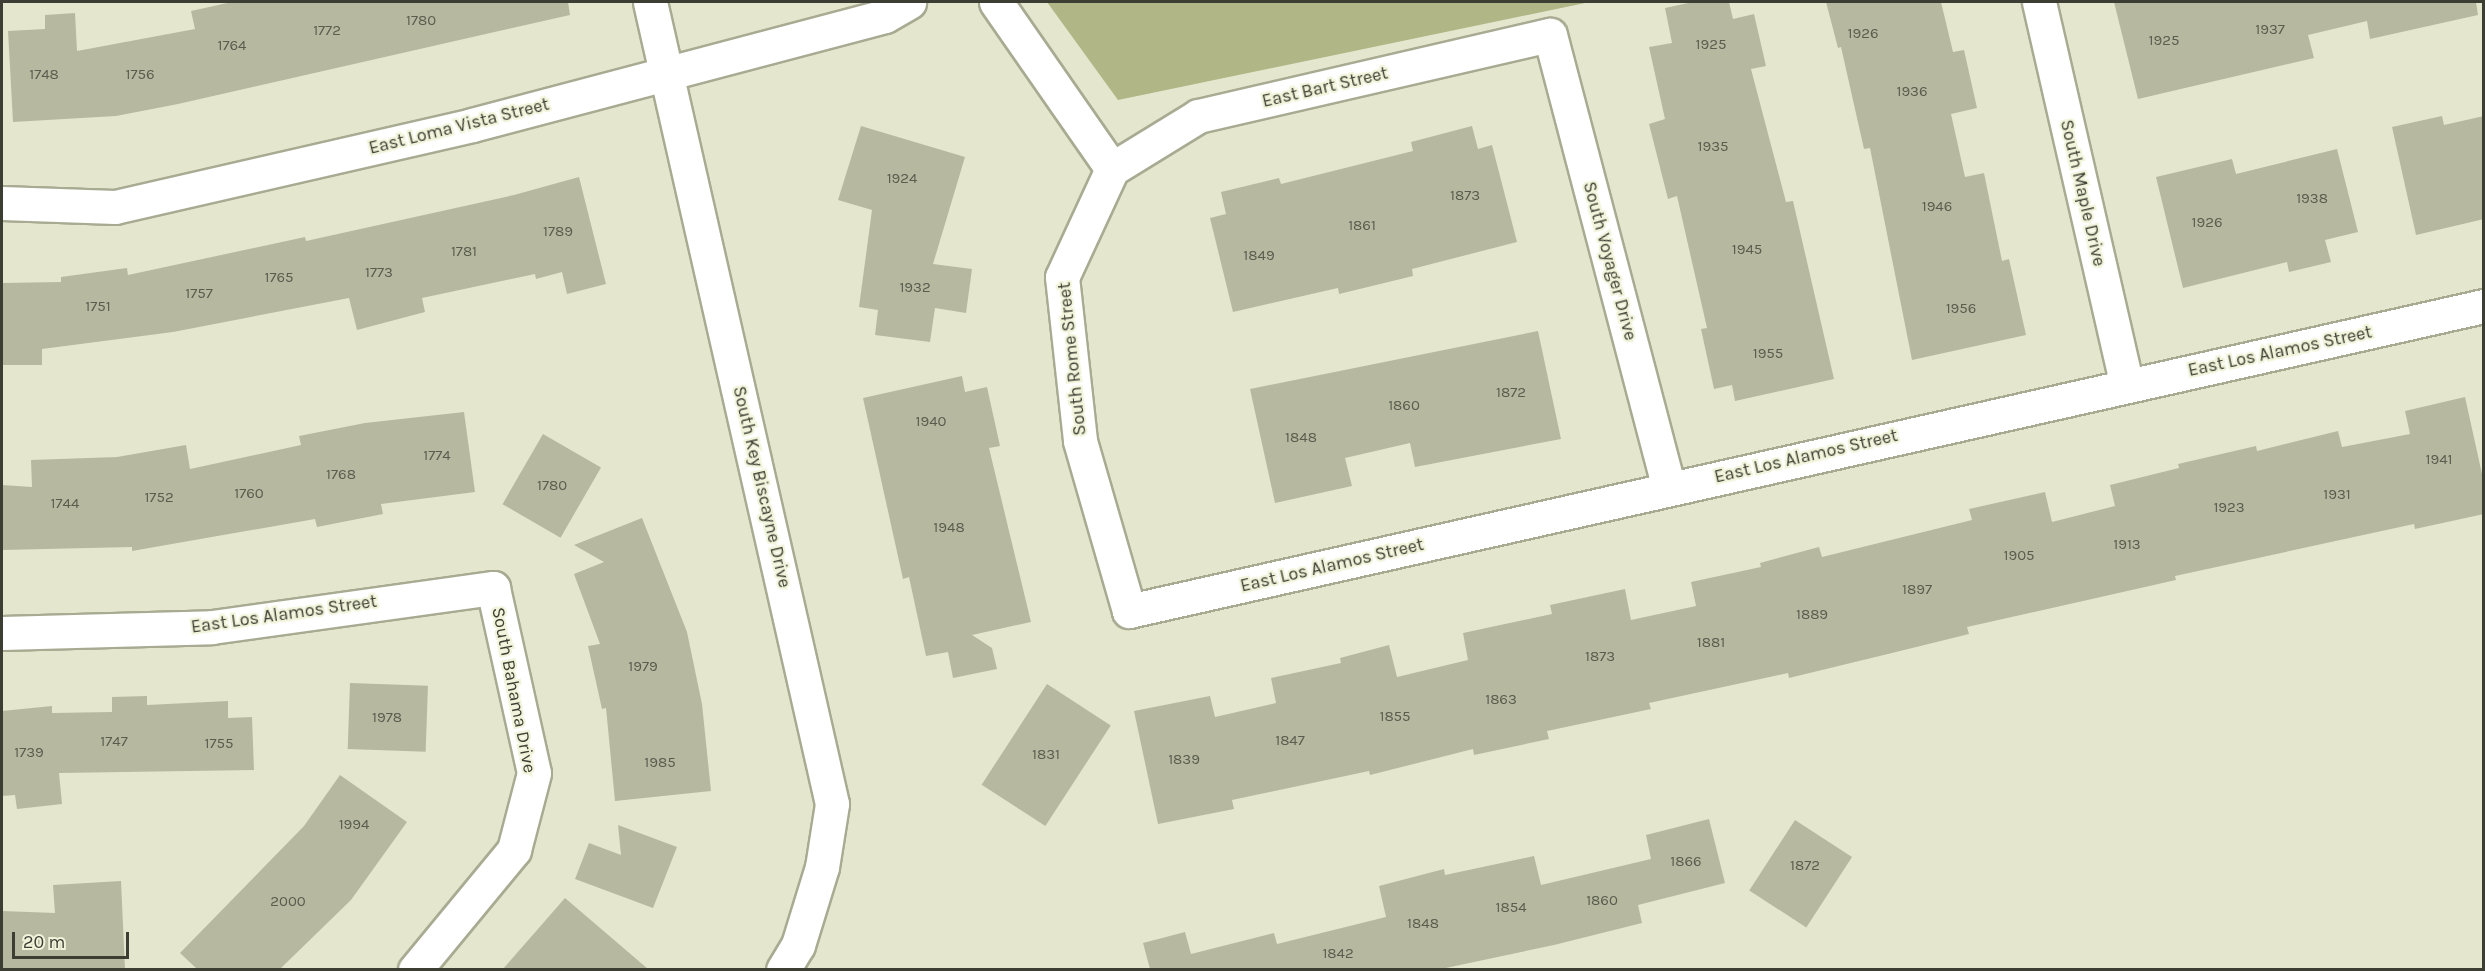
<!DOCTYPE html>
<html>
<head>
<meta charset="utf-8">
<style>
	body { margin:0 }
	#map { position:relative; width:2485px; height:971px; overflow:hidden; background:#e4e7cd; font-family:Karla,sans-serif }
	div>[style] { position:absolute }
	.green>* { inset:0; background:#b0b685 }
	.building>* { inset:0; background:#b6b9a0; transform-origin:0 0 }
	.roads { filter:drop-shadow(2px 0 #a8ab92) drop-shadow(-2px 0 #a8ab92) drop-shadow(0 2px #a8ab92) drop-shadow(0 -2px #a8ab92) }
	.minor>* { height:33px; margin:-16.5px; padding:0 16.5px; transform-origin:16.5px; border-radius:16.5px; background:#fff }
	.tertiary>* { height:33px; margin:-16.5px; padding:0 16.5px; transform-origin:16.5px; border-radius:16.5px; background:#fff }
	span { translate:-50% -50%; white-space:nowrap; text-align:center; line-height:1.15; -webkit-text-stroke:4.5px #f1f4da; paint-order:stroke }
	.number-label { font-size:15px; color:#5a5d4e }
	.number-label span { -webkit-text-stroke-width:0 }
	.street-label { font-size:18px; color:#3c3e33 }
	.frame { position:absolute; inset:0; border:3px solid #3c3e33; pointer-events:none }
	.scale { position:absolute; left:12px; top:932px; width:117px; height:27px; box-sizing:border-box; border:3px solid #3c3e33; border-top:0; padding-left:8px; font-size:18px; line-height:21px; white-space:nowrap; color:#3c3e33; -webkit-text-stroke:4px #f1f4da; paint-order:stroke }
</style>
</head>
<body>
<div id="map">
	<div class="green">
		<div style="clip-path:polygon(1047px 2px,1590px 2px,1118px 100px)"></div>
	</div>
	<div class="building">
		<div style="clip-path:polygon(232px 2px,568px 2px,570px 15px,178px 104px,116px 116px,13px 122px,8px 31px,45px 29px,45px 15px,75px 13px,77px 51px,195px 29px,191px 11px)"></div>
		<div style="clip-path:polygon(1693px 2px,1729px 2px,1733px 19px,1754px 14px,1766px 66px,1751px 69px,1786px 202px,1793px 201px,1834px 379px,1735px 401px,1732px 385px,1714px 389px,1701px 329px,1707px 328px,1677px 196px,1668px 199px,1649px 124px,1665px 119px,1649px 47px,1672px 43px,1665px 8px)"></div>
		<div style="clip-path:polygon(1826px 2px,1941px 2px,1953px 52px,1964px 50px,1977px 108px,1951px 114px,1965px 177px,1984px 173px,2002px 261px,2009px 259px,2026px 335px,1912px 360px,1870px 148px,1864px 149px,1841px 47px,1838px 48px)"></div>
		<div style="clip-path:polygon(2114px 2px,2476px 2px,2478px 15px,2370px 39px,2367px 21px,2308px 35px,2314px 58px,2138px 99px)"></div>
		<div style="clip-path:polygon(2442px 116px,2444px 125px,2484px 116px,2484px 219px,2416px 235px,2392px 127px)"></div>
		<div style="clip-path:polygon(861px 126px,965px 157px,933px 264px,972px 269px,966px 313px,935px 308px,930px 342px,875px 335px,878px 310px,859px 307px,872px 210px,838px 200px)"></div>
		<div style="clip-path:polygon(1472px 126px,1478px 149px,1492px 145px,1517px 242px,1412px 269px,1413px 276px,1339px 294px,1338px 288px,1233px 312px,1210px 218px,1226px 214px,1221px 192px,1279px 178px,1281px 184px,1413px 151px,1411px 142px)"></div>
		<div style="clip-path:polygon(2337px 149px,2358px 232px,2325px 240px,2331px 262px,2289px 272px,2287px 262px,2183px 288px,2156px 177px,2232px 159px,2236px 174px)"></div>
		<div style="clip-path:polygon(579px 177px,606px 284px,567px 294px,562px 272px,536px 279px,535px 274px,422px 298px,425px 312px,357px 330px,349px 298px,173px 332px,42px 349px,42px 365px,2px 365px,2px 283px,61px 282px,61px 277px,127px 268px,128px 275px,305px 237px,306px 241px,514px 195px)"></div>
		<div style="clip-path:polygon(1538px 331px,1561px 439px,1415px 467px,1410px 443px,1345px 458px,1352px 486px,1275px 503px,1250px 389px)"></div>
		<div style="clip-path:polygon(962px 376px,965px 392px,987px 387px,1000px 446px,989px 448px,1031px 622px,972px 635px,992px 648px,997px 669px,953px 678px,948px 652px,926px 656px,909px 577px,903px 579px,863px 398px)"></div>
		<div style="clip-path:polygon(2465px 397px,2484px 483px,2484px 514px,2415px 529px,2414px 524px,2175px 576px,2176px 580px,1967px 627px,1969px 634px,1892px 653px,1789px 678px,1788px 673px,1649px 703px,1651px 709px,1547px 731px,1549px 739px,1474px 755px,1473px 749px,1370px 775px,1369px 771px,1232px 800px,1234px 809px,1158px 824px,1134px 711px,1210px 696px,1215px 717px,1276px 703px,1271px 678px,1341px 663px,1340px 658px,1389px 645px,1397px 677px,1468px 660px,1463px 633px,1552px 614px,1550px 605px,1625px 589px,1631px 620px,1696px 606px,1691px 582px,1761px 567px,1760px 563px,1819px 547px,1822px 557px,1972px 520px,1969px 509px,2045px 492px,2052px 522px,2115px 506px,2110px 485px,2179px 468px,2178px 464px,2256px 446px,2257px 451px,2338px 431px,2342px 447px,2410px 434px,2405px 411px)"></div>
		<div style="clip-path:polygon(464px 412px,475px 492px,381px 504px,383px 514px,317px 527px,315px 519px,132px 551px,132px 547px,2px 550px,2px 485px,32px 487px,31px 460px,117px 457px,186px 445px,190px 469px,301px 445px,299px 436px,365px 423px)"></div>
		<div style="left:543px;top:434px;width:67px;height:81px;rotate:30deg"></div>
		<div style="clip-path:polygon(642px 518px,687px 632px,702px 704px,711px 791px,615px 801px,606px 708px,602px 709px,588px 646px,600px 644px,574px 574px,604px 562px,574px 545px)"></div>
		<div style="left:350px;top:683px;width:78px;height:66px;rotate:2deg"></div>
		<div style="left:1047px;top:684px;width:76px;height:120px;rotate:33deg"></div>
		<div style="clip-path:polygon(147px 696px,147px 705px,228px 701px,228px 718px,252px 717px,254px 770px,59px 773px,62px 804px,17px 809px,15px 795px,2px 796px,2px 711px,52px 706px,52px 713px,112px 712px,112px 697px)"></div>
		<div style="clip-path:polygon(340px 775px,407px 822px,351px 900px,280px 969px,197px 969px,180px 953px,304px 826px)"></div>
		<div style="clip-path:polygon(1709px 819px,1725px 883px,1638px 905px,1642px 923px,1554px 945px,1441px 969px,1150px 969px,1143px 943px,1185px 932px,1191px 954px,1274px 933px,1277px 944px,1386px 917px,1379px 886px,1444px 869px,1445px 875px,1534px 856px,1541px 885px,1651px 859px,1646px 835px)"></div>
		<div style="left:1795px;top:820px;width:68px;height:84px;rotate:33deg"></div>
		<div style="clip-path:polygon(618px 825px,677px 847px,653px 908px,575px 879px,589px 843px,621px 855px)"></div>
		<div style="clip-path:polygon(121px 881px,125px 969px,2px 969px,2px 911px,55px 913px,53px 885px)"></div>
		<div style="clip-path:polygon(565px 898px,648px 969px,503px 969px)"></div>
	</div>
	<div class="roads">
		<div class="minor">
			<div style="left:996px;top:2px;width:203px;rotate:55.2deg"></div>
			<div style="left:2039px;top:2px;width:393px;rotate:77.1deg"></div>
			<div style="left:1112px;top:169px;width:119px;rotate:114.8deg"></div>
			<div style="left:1062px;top:277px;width:165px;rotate:83.7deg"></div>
			<div style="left:1080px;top:441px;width:177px;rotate:73.9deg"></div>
			<div style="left:1129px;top:611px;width:1389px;rotate:-12.69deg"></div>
			<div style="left:1112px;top:169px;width:101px;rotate:-31.6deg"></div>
			<div style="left:1198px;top:116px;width:361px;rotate:-13deg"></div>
			<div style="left:1550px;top:35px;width:467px;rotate:75.3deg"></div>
			<div style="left:2px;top:203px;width:113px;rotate:2deg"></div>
			<div style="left:115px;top:207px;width:366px;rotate:-12.9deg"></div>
			<div style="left:472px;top:125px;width:427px;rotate:-14.8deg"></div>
			<div style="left:885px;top:16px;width:28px;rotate:-30deg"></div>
			<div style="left:2px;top:633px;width:210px;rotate:-1.6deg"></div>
			<div style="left:212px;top:627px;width:284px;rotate:-7.9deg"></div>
			<div style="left:493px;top:588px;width:189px;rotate:77.5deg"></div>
			<div style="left:534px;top:773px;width:80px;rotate:104.6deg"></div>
			<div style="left:514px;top:850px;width:156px;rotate:129.5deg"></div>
		</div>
		<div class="tertiary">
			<div style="left:650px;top:2px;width:822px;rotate:77.21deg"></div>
			<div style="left:832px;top:804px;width:64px;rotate:99deg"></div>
			<div style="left:822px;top:867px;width:82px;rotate:107.1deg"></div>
			<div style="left:798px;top:945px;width:29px;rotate:121deg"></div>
		</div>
	</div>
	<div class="number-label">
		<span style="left:421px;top:21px">1780</span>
		<span style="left:2270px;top:30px">1937</span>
		<span style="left:327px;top:31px">1772</span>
		<span style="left:1863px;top:34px">1926</span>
		<span style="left:2164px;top:41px">1925</span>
		<span style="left:1711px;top:45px">1925</span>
		<span style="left:232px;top:46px">1764</span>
		<span style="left:44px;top:75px">1748</span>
		<span style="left:140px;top:75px">1756</span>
		<span style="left:1912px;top:92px">1936</span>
		<span style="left:1713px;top:147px">1935</span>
		<span style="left:902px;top:179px">1924</span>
		<span style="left:1465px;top:196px">1873</span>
		<span style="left:2312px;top:199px">1938</span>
		<span style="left:1937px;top:207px">1946</span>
		<span style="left:2207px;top:223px">1926</span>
		<span style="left:1362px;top:226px">1861</span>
		<span style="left:558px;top:232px">1789</span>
		<span style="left:1747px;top:250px">1945</span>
		<span style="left:464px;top:252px">1781</span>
		<span style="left:1259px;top:256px">1849</span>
		<span style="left:379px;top:273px">1773</span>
		<span style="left:279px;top:278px">1765</span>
		<span style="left:915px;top:288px">1932</span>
		<span style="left:199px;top:294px">1757</span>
		<span style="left:98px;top:307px">1751</span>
		<span style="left:1961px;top:309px">1956</span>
		<span style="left:1768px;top:354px">1955</span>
		<span style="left:1511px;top:393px">1872</span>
		<span style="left:1404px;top:406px">1860</span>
		<span style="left:931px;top:422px">1940</span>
		<span style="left:1301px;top:438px">1848</span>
		<span style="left:437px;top:456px">1774</span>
		<span style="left:2439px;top:460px">1941</span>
		<span style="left:341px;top:475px">1768</span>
		<span style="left:552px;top:486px">1780</span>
		<span style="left:249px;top:494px">1760</span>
		<span style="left:2337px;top:495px">1931</span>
		<span style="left:159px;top:498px">1752</span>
		<span style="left:65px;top:504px">1744</span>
		<span style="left:2229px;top:508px">1923</span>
		<span style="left:949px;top:528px">1948</span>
		<span style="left:2127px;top:545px">1913</span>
		<span style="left:2019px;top:556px">1905</span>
		<span style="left:1917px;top:590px">1897</span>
		<span style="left:1812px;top:615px">1889</span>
		<span style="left:1711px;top:643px">1881</span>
		<span style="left:1600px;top:657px">1873</span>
		<span style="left:643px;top:667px">1979</span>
		<span style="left:1501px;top:700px">1863</span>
		<span style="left:1395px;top:717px">1855</span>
		<span style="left:387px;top:718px">1978</span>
		<span style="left:1290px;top:741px">1847</span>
		<span style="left:114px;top:742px">1747</span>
		<span style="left:219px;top:744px">1755</span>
		<span style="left:29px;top:753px">1739</span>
		<span style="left:1046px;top:755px">1831</span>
		<span style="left:1184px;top:760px">1839</span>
		<span style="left:660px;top:763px">1985</span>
		<span style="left:354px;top:825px">1994</span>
		<span style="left:1686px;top:862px">1866</span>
		<span style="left:1805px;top:866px">1872</span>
		<span style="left:1602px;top:901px">1860</span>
		<span style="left:288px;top:902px">2000</span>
		<span style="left:1511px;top:908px">1854</span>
		<span style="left:1423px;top:924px">1848</span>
		<span style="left:1338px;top:954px">1842</span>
	</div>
	<div class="street-label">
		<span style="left:1325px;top:87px;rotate:-13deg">East Bart Street</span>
		<span style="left:459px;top:126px;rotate:-14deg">East Loma Vista Street</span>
		<span style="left:2083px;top:193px;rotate:77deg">South Maple Drive</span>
		<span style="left:1610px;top:261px;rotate:75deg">South Voyager Drive</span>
		<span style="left:2280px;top:351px;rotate:-12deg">East Los Alamos Street</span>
		<span style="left:1072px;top:359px;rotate:-96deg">South Rome Street</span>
		<span style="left:1806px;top:456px;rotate:-13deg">East Los Alamos Street</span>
		<span style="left:762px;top:487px;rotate:77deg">South Key Biscayne Drive</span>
		<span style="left:1332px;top:565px;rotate:-13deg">East Los Alamos Street</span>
		<span style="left:284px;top:614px;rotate:-8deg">East Los Alamos Street</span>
		<span style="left:514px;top:690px;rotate:79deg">South Bahama Drive</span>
	</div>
	<div class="frame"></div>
	<div class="scale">20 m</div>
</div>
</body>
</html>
